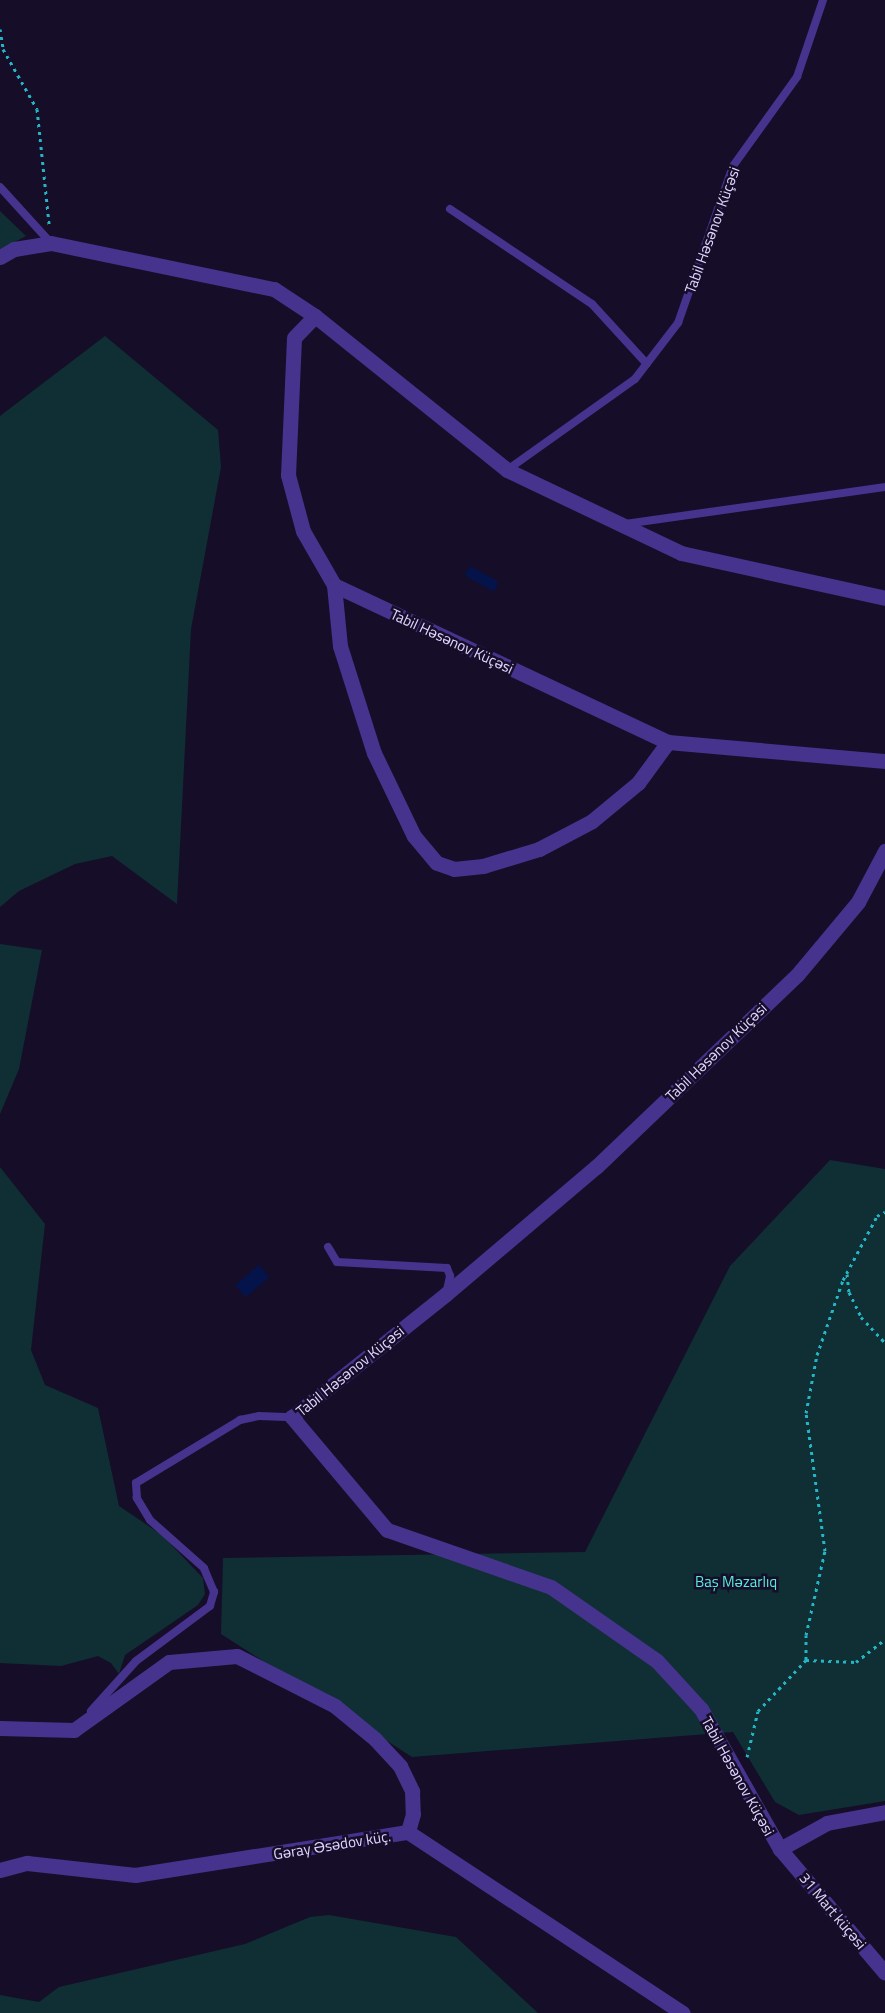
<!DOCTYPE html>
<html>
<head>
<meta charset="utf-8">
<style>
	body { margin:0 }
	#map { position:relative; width:885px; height:2013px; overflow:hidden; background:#160d29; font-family:"Titillium Web",sans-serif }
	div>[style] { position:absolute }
	.green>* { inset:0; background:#0f2f34 }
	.water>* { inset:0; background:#05134b; transform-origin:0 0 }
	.path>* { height:3px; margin-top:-1.5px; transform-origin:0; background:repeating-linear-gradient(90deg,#22b6c6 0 3px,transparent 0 7.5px) }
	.service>* { height:8px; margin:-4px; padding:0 4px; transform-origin:4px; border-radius:4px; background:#45338d }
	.minor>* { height:15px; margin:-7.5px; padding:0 7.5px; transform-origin:7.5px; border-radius:7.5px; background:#45338d }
	.tertiary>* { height:15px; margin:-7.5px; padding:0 7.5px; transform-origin:7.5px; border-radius:7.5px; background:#45338d }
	span { translate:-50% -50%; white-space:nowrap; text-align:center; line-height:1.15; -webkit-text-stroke:5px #160d29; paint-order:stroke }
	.street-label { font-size:15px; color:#e0d5ff }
	.park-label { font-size:15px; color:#54ecde }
</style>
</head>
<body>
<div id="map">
	<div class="green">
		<div style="clip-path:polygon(0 211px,26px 236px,0 250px)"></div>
		<div style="clip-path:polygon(105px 336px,218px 430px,221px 467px,191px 629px,177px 904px,112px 856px,75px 864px,19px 891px,0 907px,0 416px)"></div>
		<div style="clip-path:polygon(0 944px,42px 950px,19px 1069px,0 1114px)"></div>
		<div style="clip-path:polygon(830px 1160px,885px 1169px,885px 1801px,799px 1815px,775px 1802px,733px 1732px,412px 1757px,221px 1634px,223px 1558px,585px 1552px,730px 1266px)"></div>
		<div style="clip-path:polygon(0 1167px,45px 1224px,31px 1350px,45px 1385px,98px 1408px,119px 1506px,162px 1535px,203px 1578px,205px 1594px,198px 1605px,125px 1655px,119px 1674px,111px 1663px,98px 1656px,61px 1666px,0 1663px)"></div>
		<div style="clip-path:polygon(329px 1915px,456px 1937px,538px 2013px,0 2013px,0 1995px,39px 2002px,59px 1987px,245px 1944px,310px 1917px)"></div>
	</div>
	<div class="water">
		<div style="left:470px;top:566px;width:33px;height:11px;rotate:29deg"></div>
		<div style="left:259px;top:1265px;width:16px;height:31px;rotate:50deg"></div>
	</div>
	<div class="path">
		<div style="left:0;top:29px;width:20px;rotate:81deg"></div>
		<div style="left:3px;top:49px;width:69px;rotate:60.5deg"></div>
		<div style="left:37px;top:109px;width:116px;rotate:84deg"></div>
		<div style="left:847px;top:1274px;width:18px;rotate:84deg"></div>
		<div style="left:849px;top:1292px;width:28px;rotate:64deg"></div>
		<div style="left:861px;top:1317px;width:35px;rotate:47deg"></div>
		<div style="left:806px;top:1660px;width:25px;rotate:-90deg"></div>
		<div style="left:806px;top:1635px;width:86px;rotate:-77.3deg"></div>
		<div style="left:825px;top:1551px;width:139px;rotate:-97.8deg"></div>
		<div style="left:806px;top:1413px;width:59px;rotate:-79.3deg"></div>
		<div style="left:817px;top:1355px;width:79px;rotate:-70.9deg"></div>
		<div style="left:843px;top:1280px;width:72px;rotate:-62deg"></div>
		<div style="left:877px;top:1216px;width:9px;rotate:-27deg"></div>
		<div style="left:747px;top:1757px;width:47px;rotate:-76.6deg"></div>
		<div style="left:758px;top:1711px;width:70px;rotate:-46.7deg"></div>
		<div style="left:806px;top:1660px;width:50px;rotate:2.3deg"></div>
		<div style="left:856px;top:1662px;width:37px;rotate:-38deg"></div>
	</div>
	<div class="service">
		<div style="left:0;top:187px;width:76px;rotate:47.7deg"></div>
		<div style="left:450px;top:209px;width:171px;rotate:33.8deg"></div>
		<div style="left:592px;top:304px;width:81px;rotate:47.5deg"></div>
		<div style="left:507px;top:470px;width:157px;rotate:-35.4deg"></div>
		<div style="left:635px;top:379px;width:71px;rotate:-52.5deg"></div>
		<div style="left:678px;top:323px;width:166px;rotate:-70.7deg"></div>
		<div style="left:733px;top:166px;width:110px;rotate:-54.3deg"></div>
		<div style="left:797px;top:77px;width:81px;rotate:-71.3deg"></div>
		<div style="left:625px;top:524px;width:263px;rotate:-8.1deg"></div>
		<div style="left:328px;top:1247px;width:17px;rotate:59deg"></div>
		<div style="left:337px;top:1262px;width:110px;rotate:3.1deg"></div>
		<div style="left:447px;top:1268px;width:9px;rotate:69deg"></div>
		<div style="left:450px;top:1276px;width:14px;rotate:102deg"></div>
		<div style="left:91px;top:1711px;width:67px;rotate:-48deg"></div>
		<div style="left:136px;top:1661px;width:92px;rotate:-36.6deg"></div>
		<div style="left:210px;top:1606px;width:15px;rotate:-74deg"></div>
		<div style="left:214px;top:1592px;width:26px;rotate:-113deg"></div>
		<div style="left:204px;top:1568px;width:72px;rotate:-138.4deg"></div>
		<div style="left:150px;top:1520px;width:26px;rotate:-121deg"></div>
		<div style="left:137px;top:1498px;width:15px;rotate:-94deg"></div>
		<div style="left:136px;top:1483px;width:122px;rotate:-31.2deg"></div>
		<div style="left:240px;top:1420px;width:19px;rotate:-12deg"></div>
		<div style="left:259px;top:1416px;width:33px;rotate:2deg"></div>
	</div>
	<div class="minor">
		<div style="left:0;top:257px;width:16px;rotate:-30deg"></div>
		<div style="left:14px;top:249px;width:37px;rotate:-9deg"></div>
		<div style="left:51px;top:243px;width:228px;rotate:11.7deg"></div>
		<div style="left:274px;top:289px;width:49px;rotate:33.4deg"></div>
		<div style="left:315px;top:316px;width:246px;rotate:38.7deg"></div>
		<div style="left:507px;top:470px;width:193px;rotate:25.5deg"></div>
		<div style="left:681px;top:553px;width:209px;rotate:12.4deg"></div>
		<div style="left:315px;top:316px;width:30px;rotate:134deg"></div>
		<div style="left:294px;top:338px;width:137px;rotate:92.5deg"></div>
		<div style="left:288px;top:475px;width:58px;rotate:75deg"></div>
		<div style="left:303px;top:531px;width:62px;rotate:60.1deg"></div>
		<div style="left:334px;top:585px;width:369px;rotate:25.2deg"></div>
		<div style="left:668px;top:742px;width:218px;rotate:5deg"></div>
		<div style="left:334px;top:585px;width:61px;rotate:84.4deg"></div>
		<div style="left:340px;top:646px;width:112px;rotate:72.4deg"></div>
		<div style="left:374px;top:753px;width:92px;rotate:64.3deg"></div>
		<div style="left:414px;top:836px;width:35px;rotate:50deg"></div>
		<div style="left:437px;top:863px;width:18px;rotate:19deg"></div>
		<div style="left:454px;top:869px;width:29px;rotate:-6deg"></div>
		<div style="left:483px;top:866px;width:59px;rotate:-16.9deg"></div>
		<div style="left:539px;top:849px;width:60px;rotate:-27.8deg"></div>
		<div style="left:592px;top:821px;width:60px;rotate:-39.6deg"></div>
		<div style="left:638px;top:783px;width:51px;rotate:-53.8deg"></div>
		<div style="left:0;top:1728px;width:74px;rotate:1.5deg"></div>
		<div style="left:74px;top:1730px;width:117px;rotate:-35.6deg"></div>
		<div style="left:169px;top:1662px;width:68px;rotate:-5deg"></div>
		<div style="left:237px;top:1656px;width:110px;rotate:27deg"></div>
		<div style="left:335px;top:1706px;width:52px;rotate:39.5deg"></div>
		<div style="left:375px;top:1739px;width:37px;rotate:47deg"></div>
		<div style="left:400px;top:1766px;width:28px;rotate:64deg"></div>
		<div style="left:412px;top:1791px;width:23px;rotate:88deg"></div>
		<div style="left:413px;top:1814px;width:19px;rotate:106deg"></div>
		<div style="left:780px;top:1849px;width:161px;rotate:-119.4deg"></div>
		<div style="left:701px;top:1709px;width:65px;rotate:-132.5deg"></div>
		<div style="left:657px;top:1661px;width:129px;rotate:-145.1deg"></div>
		<div style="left:551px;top:1587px;width:174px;rotate:-160.8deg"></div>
		<div style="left:387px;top:1530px;width:148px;rotate:-130.1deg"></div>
		<div style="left:292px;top:1417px;width:197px;rotate:-38.6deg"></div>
		<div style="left:446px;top:1294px;width:197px;rotate:-40.3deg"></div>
		<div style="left:596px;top:1167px;width:278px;rotate:-43.7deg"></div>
		<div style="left:797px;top:975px;width:95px;rotate:-50.1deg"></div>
		<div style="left:858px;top:902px;width:58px;rotate:-62.1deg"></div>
		<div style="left:0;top:1870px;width:28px;rotate:-15deg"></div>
		<div style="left:27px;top:1863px;width:109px;rotate:6.3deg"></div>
		<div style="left:135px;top:1875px;width:276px;rotate:-9deg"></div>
		<div style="left:408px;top:1832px;width:329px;rotate:33.4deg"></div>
	</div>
	<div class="tertiary">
		<div style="left:885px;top:1812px;width:59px;rotate:169.3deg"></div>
		<div style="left:827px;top:1823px;width:54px;rotate:151deg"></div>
		<div style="left:780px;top:1849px;width:162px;rotate:49.7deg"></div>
	</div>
	<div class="street-label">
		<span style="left:712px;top:230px;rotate:-70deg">Tabil Həsənov Küçəsi</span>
		<span style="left:452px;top:641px;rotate:25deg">Tabil Həsənov Küçəsi</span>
		<span style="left:716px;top:1052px;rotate:-44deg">Tabil Həsənov Küçəsi</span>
		<span style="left:350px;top:1371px;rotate:-39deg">Tabil Həsənov Küçəsi</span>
		<span style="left:738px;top:1776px;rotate:61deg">Tabil Həsənov Küçəsi</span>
		<span style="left:332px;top:1845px;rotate:-9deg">Gəray Əsədov küç.</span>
		<span style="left:833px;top:1911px;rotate:50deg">31 Mart küçəsi</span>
	</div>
	<div class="park-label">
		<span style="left:736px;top:1582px">Baş Məzarlıq</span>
	</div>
</div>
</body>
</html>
